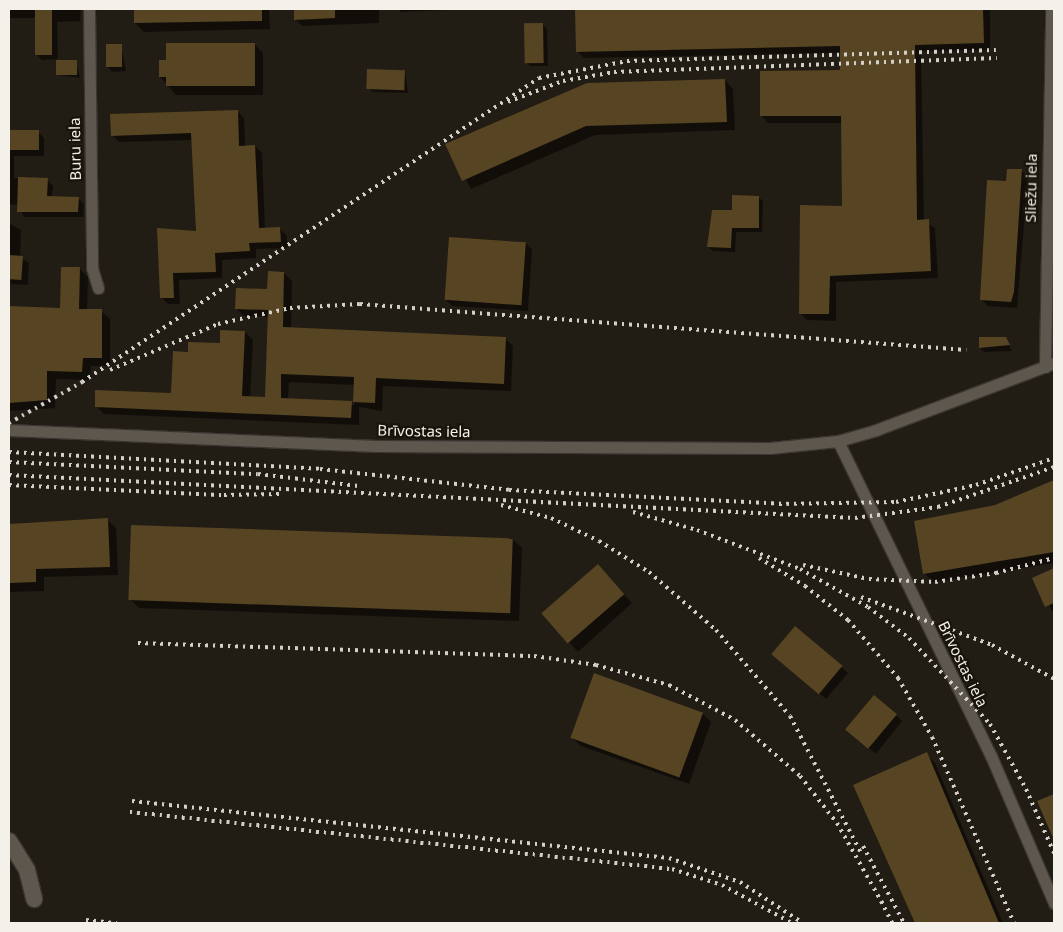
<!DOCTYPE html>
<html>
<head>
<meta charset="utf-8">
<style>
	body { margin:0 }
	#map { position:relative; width:1063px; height:932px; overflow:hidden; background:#211c14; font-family:"Noto Sans",sans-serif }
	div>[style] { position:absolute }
	.shadow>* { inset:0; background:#0007 }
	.building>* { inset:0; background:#574422; transform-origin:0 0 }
	.roads { filter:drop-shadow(1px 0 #3a3631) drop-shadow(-1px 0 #3a3631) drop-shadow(0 1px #3a3631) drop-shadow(0 -1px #3a3631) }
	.street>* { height:11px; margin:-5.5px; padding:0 5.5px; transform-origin:5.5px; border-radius:5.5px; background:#5d574e }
	.secondary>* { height:16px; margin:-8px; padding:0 8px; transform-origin:8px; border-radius:8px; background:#5d574e }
	.rail>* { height:4px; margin-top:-2px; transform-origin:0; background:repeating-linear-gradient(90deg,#d3d0ca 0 2.5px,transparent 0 7.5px) }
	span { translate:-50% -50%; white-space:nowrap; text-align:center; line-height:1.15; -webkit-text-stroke:4.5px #18130b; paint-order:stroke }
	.street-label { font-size:15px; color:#f4f1eb }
	.frame { position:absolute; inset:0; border:10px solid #f4f1eb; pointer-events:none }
</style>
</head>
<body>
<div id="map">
	<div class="shadow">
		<div style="clip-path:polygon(9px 9px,81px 9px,80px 21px,57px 22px,58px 59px,42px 60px,37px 55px,36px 18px,9px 18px)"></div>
		<div style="clip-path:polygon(135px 9px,269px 9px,270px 29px,144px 32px,135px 23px)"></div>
		<div style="clip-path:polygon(295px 9px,379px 9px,379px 23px,302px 26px,295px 19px)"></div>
		<div style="clip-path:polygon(398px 9px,450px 9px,450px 10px,401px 12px)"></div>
		<div style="clip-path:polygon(576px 9px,990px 9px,990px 50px,921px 51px,924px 221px,935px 228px,938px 278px,836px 282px,836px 321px,807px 320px,800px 313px,844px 207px,842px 123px,768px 123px,761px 115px,842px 71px,841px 53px,584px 58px,577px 51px)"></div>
		<div style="clip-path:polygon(543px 25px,547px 29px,548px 66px,530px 66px,526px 62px)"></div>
		<div style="clip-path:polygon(254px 44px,263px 53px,263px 95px,176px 95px,160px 77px)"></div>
		<div style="clip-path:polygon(121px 46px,126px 71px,112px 72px,108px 67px)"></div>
		<div style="clip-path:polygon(76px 62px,80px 78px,58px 75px)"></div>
		<div style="clip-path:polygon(405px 71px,408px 93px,373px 92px,368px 88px)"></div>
		<div style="clip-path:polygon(725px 80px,733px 89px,735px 130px,595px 135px,471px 189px,447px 145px)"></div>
		<div style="clip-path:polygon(237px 111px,244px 118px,245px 146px,255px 146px,262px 153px,265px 229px,280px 229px,287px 236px,287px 248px,256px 249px,256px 258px,222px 260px,222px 278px,179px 280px,180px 304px,168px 304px,161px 297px,159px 230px,197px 233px,193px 140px,119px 142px,112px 135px)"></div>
		<div style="clip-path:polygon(9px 132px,38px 132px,44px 138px,44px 156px,14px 156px,14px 178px,47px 180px,53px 186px,52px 197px,78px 198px,84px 204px,83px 217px,24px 217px,18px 205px,9px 204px)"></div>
		<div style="clip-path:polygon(1022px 171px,1028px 177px,1017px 308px,988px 306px,982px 300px,1007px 182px)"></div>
		<div style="clip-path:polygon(758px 197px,763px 201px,762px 232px,736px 232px,735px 252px,713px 251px,708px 247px,733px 212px)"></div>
		<div style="clip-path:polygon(9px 223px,21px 230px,20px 257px,29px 263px,28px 285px,11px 284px,11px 292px)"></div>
		<div style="clip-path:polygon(526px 243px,532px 250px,528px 311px,452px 306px,446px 300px)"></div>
		<div style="clip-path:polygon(79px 268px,88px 277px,87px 310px,101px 311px,110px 319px,110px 366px,91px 366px,90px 380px,56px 379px,55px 408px,9px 411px,9px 308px,61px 309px)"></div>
		<div style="clip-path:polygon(evenodd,284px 273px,292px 281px,291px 329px,505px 338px,513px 346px,511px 391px,383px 386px,382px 411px,359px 407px,359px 425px,104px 414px,96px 406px,172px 395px,221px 345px,245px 332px,253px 340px,250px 398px,266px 398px,269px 317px,244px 316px,236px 308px,268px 291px,284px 273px,289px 382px,355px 385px,354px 405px,288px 399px,289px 382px)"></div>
		<div style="clip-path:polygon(1005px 338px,1012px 351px,984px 352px,980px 348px)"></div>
		<div style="clip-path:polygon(1054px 480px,1054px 563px,933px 582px,925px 574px,996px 507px)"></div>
		<div style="clip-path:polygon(107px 520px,116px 528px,118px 575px,44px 577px,44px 591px,9px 592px,9px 525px)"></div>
		<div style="clip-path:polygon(513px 539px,522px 548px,519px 621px,139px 608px,130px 599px)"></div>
		<div style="clip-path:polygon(1054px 569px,1054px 614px,1034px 579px)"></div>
		<div style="clip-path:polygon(606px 574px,632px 603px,578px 652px,544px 614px)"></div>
		<div style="clip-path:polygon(780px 660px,841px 667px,848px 673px,826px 699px)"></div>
		<div style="clip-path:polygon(702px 713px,711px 722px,689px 784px,581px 746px,572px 738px)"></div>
		<div style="clip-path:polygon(896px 715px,902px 721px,876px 754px,854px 736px)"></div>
		<div style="clip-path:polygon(926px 754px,935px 763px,1003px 923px,916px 923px,855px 786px)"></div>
	</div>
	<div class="building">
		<div style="left:35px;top:9px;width:17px;height:46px"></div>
		<div style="clip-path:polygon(134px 9px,262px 9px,262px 21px,134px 23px)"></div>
		<div style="clip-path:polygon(294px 9px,335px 9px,335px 18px,294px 20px)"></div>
		<div style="clip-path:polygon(575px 9px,983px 9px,984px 43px,915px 45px,917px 220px,929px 219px,931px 271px,830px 276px,829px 314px,799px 314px,800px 205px,842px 206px,841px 116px,760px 116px,760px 71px,840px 70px,840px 46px,576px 52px)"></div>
		<div style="left:543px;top:23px;width:40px;height:19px;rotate:89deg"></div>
		<div style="clip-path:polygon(166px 43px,255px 43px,255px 86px,166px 86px,166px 77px,159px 77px,159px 60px,166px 60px)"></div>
		<div style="left:122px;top:44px;width:23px;height:16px;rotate:90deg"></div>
		<div style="left:77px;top:60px;width:15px;height:21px;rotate:90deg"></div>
		<div style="left:367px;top:69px;width:38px;height:20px;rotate:2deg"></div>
		<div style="clip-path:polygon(725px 79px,727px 122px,586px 126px,462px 181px,445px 144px,587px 83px)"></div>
		<div style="clip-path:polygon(238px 110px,239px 146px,255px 145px,259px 228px,280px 227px,281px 242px,249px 243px,250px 251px,215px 253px,216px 272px,173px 273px,174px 298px,160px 298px,157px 228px,196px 231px,191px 133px,111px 136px,110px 114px)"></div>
		<div style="left:39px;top:130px;width:20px;height:30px;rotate:90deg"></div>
		<div style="clip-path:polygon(1007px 169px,1022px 169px,1014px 292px,1011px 302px,980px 300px,987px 180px,1006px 181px)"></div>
		<div style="clip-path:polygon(18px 177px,48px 178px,47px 196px,79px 197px,78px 212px,17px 212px)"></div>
		<div style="clip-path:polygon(732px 195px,759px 196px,759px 228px,732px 228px,731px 248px,707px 247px,712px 210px,732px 210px)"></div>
		<div style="left:449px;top:237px;width:77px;height:63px;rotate:4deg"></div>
		<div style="left:9px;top:255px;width:14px;height:24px;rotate:4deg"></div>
		<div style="clip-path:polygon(61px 267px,80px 267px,79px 309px,102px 309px,102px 358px,83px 358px,82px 372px,47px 371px,47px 400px,9px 403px,9px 306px,60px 308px)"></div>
		<div style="clip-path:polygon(268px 271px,284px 272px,283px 327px,506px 337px,504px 384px,376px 378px,375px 403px,353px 402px,354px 377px,281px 374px,281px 398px,352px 401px,351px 418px,95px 407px,95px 390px,171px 393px,173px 351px,188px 352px,188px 342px,220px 343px,220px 330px,245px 331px,242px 396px,265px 397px,268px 310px,235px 309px,236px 288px,267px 289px)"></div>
		<div style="clip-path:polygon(979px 337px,1006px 337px,1010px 345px,979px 348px)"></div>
		<div style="clip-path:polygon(1054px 480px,1054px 552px,923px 574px,914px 521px,995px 505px)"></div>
		<div style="clip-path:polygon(108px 518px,110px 567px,36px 569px,36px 582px,9px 583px,9px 524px)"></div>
		<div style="left:131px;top:525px;width:382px;height:75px;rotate:2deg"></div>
		<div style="left:598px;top:564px;width:40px;height:75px;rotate:49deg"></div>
		<div style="clip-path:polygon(1054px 568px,1054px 603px,1045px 607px,1032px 578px)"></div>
		<div style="left:795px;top:626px;width:62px;height:37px;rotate:40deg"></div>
		<div style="left:594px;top:673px;width:116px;height:69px;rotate:20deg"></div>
		<div style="left:874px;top:695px;width:30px;height:45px;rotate:40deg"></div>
		<div style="clip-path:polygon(927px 752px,999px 923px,915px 923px,853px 785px)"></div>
		<div style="clip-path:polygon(1054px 794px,1054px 840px,1037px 801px)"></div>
	</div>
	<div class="roads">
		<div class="street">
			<div style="left:89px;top:9px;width:259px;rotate:89.3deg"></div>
			<div style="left:92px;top:268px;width:21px;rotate:73deg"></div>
			<div style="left:1045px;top:367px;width:358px;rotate:-89deg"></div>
			<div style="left:9px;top:430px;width:368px;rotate:2.5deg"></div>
			<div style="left:377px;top:446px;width:393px;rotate:0.3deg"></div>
			<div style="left:770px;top:448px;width:68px;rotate:-5.9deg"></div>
			<div style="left:838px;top:441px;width:40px;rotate:-16deg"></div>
			<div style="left:876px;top:430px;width:190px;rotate:-20.6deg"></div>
			<div style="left:838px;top:441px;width:350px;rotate:64.1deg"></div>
			<div style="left:991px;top:756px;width:160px;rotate:66.8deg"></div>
		</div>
		<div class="secondary">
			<div style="left:9px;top:841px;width:34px;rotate:58deg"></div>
			<div style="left:27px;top:870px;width:30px;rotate:76deg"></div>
		</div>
	</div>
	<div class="rail">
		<div style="left:508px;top:102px;width:59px;rotate:-20.9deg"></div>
		<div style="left:563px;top:81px;width:52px;rotate:-10deg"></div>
		<div style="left:614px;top:72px;width:383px;rotate:-2.1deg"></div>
		<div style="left:110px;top:370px;width:117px;rotate:-23.1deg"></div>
		<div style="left:218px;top:324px;width:74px;rotate:-12.5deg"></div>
		<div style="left:290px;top:308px;width:70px;rotate:-3.3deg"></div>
		<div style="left:360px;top:304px;width:608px;rotate:4.34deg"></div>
		<div style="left:9px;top:423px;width:84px;rotate:-29.3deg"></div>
		<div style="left:82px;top:382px;width:549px;rotate:-33.63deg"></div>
		<div style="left:539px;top:78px;width:90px;rotate:-10.9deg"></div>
		<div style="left:627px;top:61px;width:369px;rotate:-1.7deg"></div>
		<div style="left:9px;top:452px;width:311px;rotate:3.1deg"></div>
		<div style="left:320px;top:469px;width:190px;rotate:6.3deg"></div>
		<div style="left:509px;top:490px;width:278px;rotate:2.9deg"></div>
		<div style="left:9px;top:462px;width:249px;rotate:2.8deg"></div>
		<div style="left:258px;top:474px;width:101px;rotate:6.8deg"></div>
		<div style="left:9px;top:475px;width:847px;rotate:2.91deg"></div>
		<div style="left:855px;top:518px;width:84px;rotate:-7.5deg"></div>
		<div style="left:938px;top:507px;width:123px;rotate:-19deg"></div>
		<div style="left:9px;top:485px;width:215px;rotate:2.7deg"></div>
		<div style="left:224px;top:495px;width:56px;rotate:-1deg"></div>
		<div style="left:779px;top:504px;width:117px;rotate:-1deg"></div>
		<div style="left:896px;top:502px;width:82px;rotate:-12deg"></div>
		<div style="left:976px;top:485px;width:83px;rotate:-19.1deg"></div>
		<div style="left:501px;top:505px;width:52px;rotate:14.6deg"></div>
		<div style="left:551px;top:518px;width:53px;rotate:25.6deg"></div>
		<div style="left:599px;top:541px;width:59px;rotate:31.8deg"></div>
		<div style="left:649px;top:572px;width:89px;rotate:40.9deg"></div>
		<div style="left:716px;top:630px;width:113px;rotate:49.3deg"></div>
		<div style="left:790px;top:716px;width:157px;rotate:62.6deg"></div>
		<div style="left:633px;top:512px;width:66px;rotate:15.7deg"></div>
		<div style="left:697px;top:530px;width:110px;rotate:20.7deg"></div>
		<div style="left:800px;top:569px;width:78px;rotate:29.2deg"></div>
		<div style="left:868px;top:607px;width:51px;rotate:37.1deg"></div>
		<div style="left:909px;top:638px;width:118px;rotate:46.7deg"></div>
		<div style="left:990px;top:724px;width:74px;rotate:61deg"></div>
		<div style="left:1026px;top:789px;width:70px;rotate:66.4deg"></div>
		<div style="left:759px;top:558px;width:54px;rotate:31.3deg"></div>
		<div style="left:805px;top:586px;width:55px;rotate:38.3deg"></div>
		<div style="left:848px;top:620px;width:77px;rotate:49.2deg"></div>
		<div style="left:898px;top:678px;width:68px;rotate:60deg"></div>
		<div style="left:932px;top:737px;width:203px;rotate:66.2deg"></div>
		<div style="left:803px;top:565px;width:67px;rotate:12deg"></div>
		<div style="left:869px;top:579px;width:66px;rotate:2.6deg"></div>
		<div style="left:935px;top:582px;width:62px;rotate:-8.4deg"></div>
		<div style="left:996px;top:573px;width:60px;rotate:-14.5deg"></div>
		<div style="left:861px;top:597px;width:140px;rotate:20.1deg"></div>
		<div style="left:992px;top:645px;width:71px;rotate:28.7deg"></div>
		<div style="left:138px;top:643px;width:396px;rotate:1.9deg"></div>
		<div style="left:534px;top:656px;width:63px;rotate:8.3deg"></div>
		<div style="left:596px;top:665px;width:76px;rotate:15.3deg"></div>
		<div style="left:669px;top:685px;width:75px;rotate:27.9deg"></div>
		<div style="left:735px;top:720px;width:86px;rotate:40.7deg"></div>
		<div style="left:800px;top:776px;width:60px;rotate:51.8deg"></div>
		<div style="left:837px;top:823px;width:95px;rotate:60.5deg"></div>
		<div style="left:132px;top:801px;width:540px;rotate:6.06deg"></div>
		<div style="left:669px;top:858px;width:75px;rotate:18.7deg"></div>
		<div style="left:740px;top:882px;width:75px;rotate:33.1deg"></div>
		<div style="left:130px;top:812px;width:545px;rotate:6deg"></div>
		<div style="left:672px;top:869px;width:52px;rotate:17.7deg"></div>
		<div style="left:722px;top:885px;width:80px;rotate:28.5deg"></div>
		<div style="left:863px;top:846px;width:87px;rotate:62deg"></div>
		<div style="left:881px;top:901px;width:25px;rotate:63deg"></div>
		<div style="left:86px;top:920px;width:31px;rotate:6deg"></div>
	</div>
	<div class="street-label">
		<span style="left:75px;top:149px;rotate:-91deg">Buru iela</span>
		<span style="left:1031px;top:188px;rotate:-89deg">Sliežu iela</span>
		<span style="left:424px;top:431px;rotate:1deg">Brīvostas iela</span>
		<span style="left:963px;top:664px;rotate:64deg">Brīvostas iela</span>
	</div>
	<div class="frame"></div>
</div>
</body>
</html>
